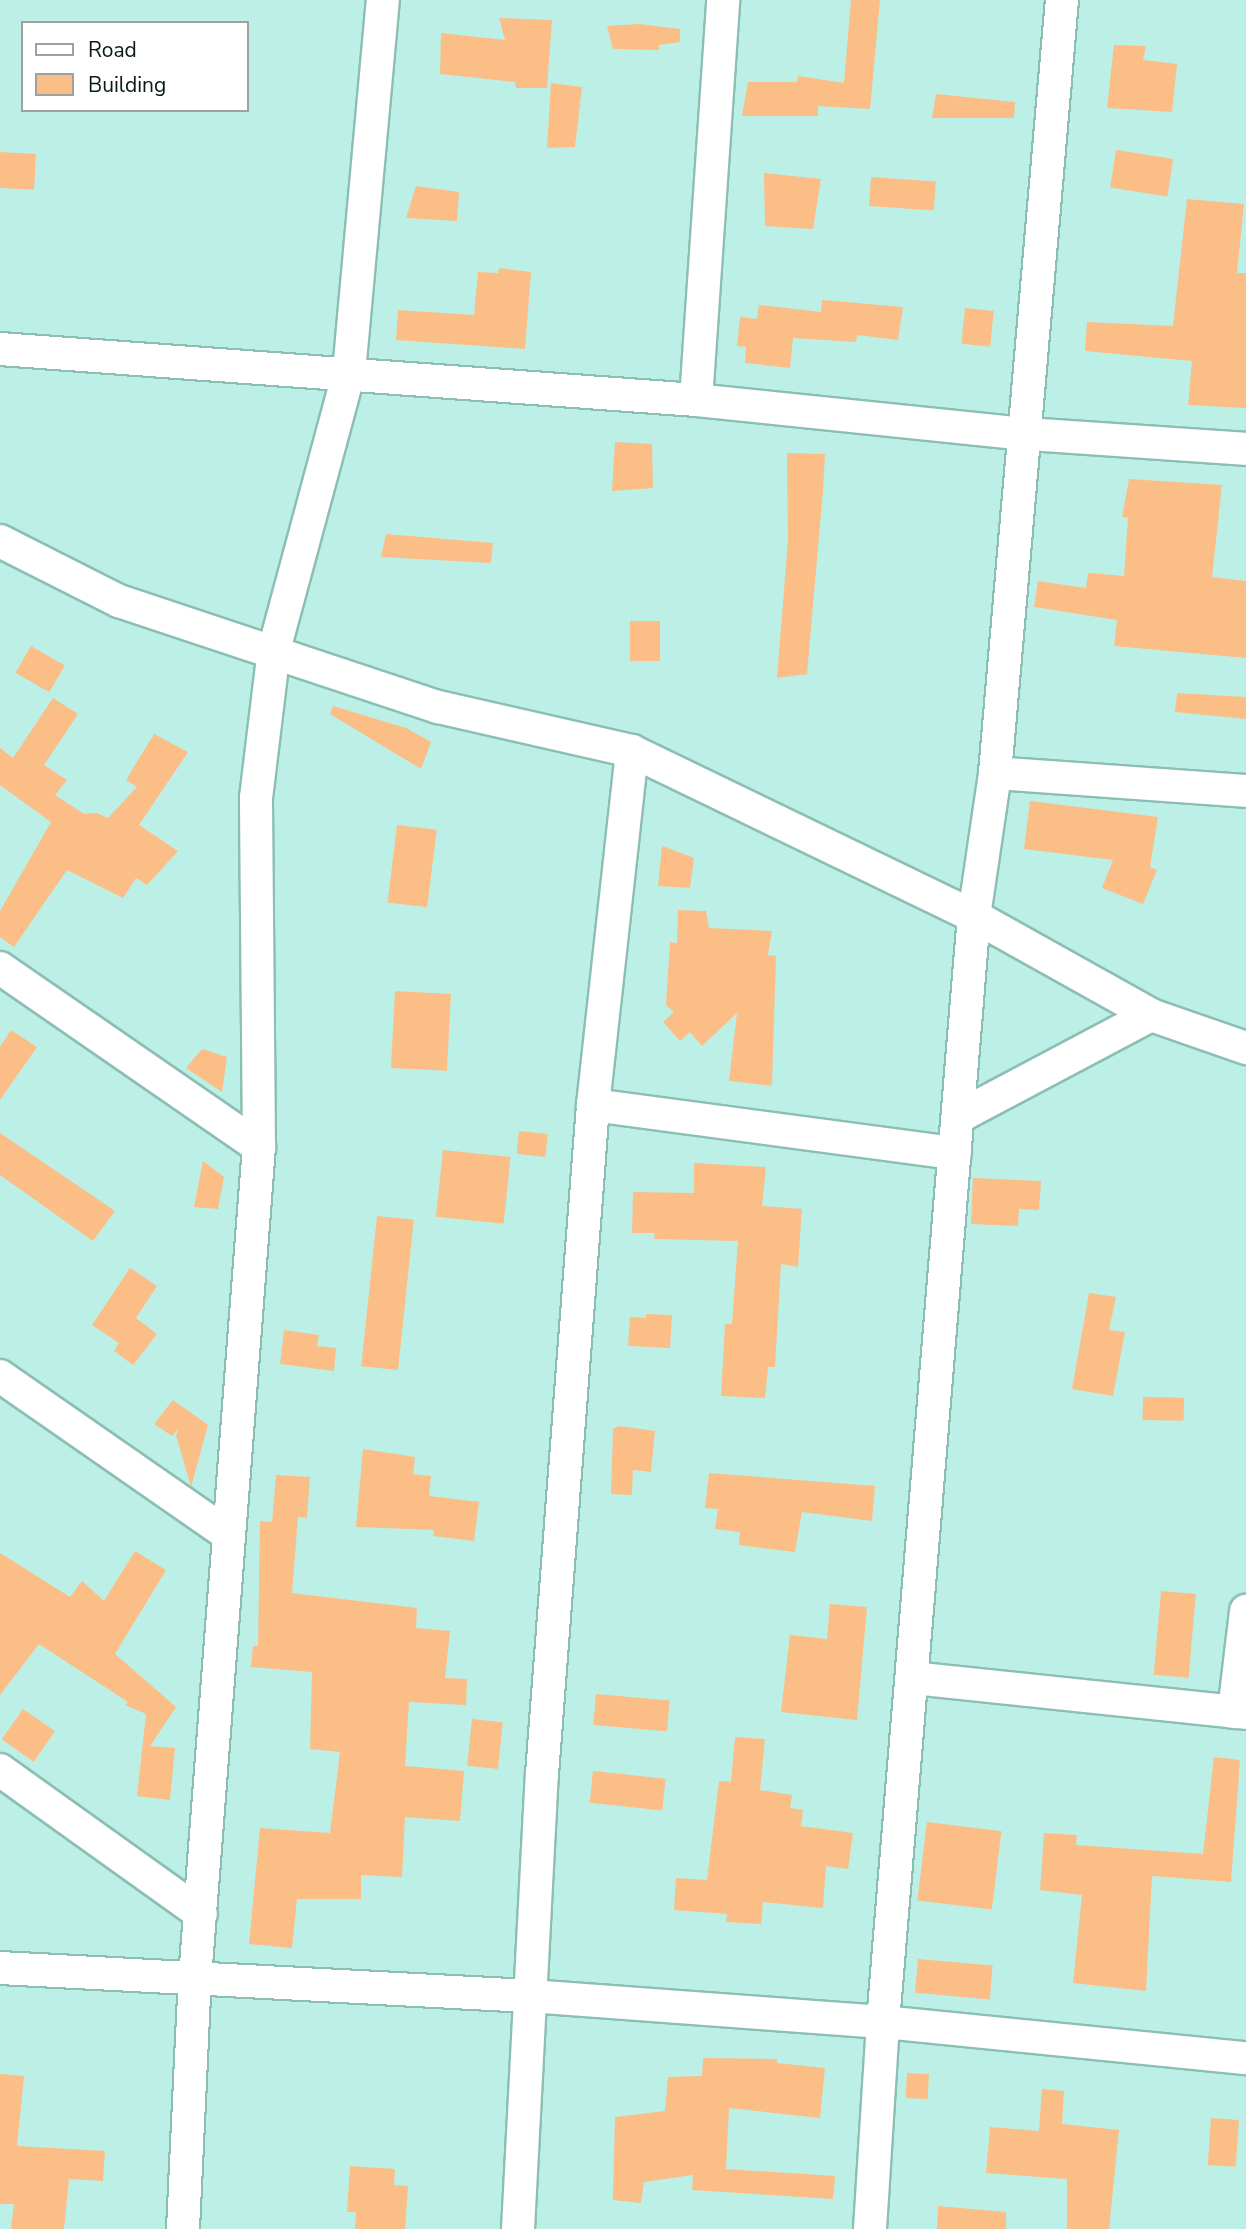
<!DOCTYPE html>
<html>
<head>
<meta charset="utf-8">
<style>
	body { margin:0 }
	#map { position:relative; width:1246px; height:2229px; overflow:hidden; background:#bcf0e7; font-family:"Nunito Sans",sans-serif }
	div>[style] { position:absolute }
	.building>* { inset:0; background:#fbbe87; transform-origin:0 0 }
	.roads { filter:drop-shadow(2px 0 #8cbeb5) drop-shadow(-2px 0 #8cbeb5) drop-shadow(0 2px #8cbeb5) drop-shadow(0 -2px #8cbeb5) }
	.minor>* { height:32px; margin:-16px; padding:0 16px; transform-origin:16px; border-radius:16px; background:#fff }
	span { translate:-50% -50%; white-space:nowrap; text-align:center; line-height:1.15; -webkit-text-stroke:5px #fff; paint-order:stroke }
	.legend { position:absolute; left:21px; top:21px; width:228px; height:91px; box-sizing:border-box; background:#fff; border:2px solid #9ba3a2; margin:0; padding:9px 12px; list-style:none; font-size:21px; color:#061a17 }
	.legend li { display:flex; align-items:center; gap:14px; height:35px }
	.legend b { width:35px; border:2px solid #9ba3a2 }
</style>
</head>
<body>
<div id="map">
	<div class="building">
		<div style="clip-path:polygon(851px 0,880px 0,870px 109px,818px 106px,818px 116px,742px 116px,748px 82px,797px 82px,798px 76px,844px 83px)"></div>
		<div style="clip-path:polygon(499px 18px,552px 20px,547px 88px,516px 88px,515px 82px,440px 74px,441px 33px,505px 40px)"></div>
		<div style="clip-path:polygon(639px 24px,680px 29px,680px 42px,659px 45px,659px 50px,613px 49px,607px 26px)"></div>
		<div style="clip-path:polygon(1114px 45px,1146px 46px,1143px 60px,1177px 64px,1172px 112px,1107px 108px)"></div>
		<div style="clip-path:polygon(551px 83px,582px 87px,575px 147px,547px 148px)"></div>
		<div style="clip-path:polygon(936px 94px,1015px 102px,1014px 118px,932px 118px)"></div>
		<div style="left:1116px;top:150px;width:58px;height:38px;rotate:9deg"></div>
		<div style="left:0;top:152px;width:36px;height:36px;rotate:3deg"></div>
		<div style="clip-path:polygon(764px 173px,821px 179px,813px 229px,765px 226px)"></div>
		<div style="left:871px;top:177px;width:65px;height:29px;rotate:4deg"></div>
		<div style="clip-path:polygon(416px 186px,459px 192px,457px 221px,406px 218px)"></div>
		<div style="clip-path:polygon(1187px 199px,1244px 204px,1237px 273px,1246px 273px,1246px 408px,1188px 405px,1192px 361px,1085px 351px,1087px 322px,1173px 326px)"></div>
		<div style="clip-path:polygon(499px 268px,531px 272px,525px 349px,396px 340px,398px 310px,474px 315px,478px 272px,498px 273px)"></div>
		<div style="clip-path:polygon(822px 300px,903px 307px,898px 340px,857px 335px,856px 342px,793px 338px,790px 368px,745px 363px,746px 347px,737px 346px,740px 317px,757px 319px,759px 305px,821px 312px)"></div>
		<div style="left:965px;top:308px;width:29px;height:36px;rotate:6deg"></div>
		<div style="clip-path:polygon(615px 442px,652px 444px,653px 488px,612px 491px)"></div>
		<div style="clip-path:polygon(787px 453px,825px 454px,823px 490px,807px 674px,777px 678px,788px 540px)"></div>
		<div style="clip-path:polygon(1129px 479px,1222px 485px,1212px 577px,1246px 581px,1246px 658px,1114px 646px,1117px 620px,1034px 607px,1038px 581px,1086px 588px,1088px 573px,1124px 576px,1128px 518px,1122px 517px)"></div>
		<div style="clip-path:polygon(386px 534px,493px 543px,491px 563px,381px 557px)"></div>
		<div style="left:630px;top:621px;width:30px;height:40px"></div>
		<div style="left:31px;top:646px;width:39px;height:31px;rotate:30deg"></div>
		<div style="clip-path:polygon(1177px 693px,1246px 697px,1246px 719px,1175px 712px)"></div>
		<div style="clip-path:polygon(53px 698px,78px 714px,44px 765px,67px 780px,55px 795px,84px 814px,97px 813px,108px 818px,137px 787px,126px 780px,154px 734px,188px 752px,139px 825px,178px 851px,147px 885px,136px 878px,123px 898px,67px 870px,14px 947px,0 937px,0 911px,51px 822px,0 785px,0 748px,13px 758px)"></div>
		<div style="clip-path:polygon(333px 706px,406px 728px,431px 742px,421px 769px,330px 714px)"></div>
		<div style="clip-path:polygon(1030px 801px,1158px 817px,1150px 867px,1157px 870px,1143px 904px,1102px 888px,1113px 860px,1024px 849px)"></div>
		<div style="left:397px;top:825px;width:40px;height:78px;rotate:7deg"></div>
		<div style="clip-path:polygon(662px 846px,694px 858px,690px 888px,658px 886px)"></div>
		<div style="clip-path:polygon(678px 910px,706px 911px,709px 928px,772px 931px,768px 955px,776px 956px,772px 1086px,729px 1081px,737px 1013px,702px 1046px,690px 1032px,680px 1041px,663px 1022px,674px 1012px,666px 1005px,670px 942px,677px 943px)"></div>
		<div style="left:395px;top:991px;width:56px;height:77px;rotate:3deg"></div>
		<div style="clip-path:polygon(11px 1030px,37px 1047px,0 1100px,0 1047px)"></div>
		<div style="clip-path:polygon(202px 1049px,227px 1057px,222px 1092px,186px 1068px)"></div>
		<div style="left:519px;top:1131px;width:29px;height:23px;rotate:6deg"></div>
		<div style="clip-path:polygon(0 1133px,115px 1211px,93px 1241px,0 1175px)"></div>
		<div style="left:443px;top:1150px;width:68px;height:67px;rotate:6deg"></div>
		<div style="clip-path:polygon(203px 1161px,224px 1177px,218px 1209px,194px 1207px)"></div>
		<div style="clip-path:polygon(694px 1163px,766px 1167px,762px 1206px,802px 1209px,798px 1267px,781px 1264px,775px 1367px,768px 1367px,765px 1398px,721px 1396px,725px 1324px,732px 1324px,738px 1241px,654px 1239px,655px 1233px,632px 1233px,633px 1192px,694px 1193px)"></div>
		<div style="clip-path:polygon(973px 1178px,1041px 1181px,1039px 1210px,1019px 1209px,1018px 1226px,971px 1224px)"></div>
		<div style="left:377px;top:1216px;width:37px;height:151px;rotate:6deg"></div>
		<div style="clip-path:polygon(130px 1268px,157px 1286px,136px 1318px,157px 1334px,133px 1365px,114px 1351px,119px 1343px,92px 1325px)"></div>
		<div style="clip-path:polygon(1089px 1293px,1116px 1297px,1109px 1330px,1125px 1332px,1113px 1396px,1072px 1389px)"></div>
		<div style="clip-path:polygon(646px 1314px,672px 1315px,670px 1348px,628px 1346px,630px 1317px,646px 1318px)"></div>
		<div style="clip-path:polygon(284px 1330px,319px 1335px,317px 1346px,336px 1348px,334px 1371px,280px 1364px)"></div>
		<div style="left:1143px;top:1397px;width:41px;height:23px;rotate:1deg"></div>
		<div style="clip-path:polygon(173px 1400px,208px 1425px,191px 1487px,176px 1435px,179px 1428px,172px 1436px,154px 1424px)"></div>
		<div style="clip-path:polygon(619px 1426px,655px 1431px,651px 1472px,633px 1470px,632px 1495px,611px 1494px,613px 1429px)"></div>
		<div style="clip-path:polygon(363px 1449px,415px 1457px,413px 1474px,431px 1476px,429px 1496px,479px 1502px,474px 1541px,433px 1536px,434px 1530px,356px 1527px)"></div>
		<div style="clip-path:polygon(709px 1473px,875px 1486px,872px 1521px,802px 1512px,795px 1552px,739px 1545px,740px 1532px,715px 1529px,718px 1509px,705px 1508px)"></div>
		<div style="clip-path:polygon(276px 1475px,310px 1477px,307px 1518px,298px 1517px,292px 1593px,417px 1608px,416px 1628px,450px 1631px,445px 1678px,467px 1679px,466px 1705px,409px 1702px,405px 1766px,464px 1771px,460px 1821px,405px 1817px,402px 1877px,361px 1875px,361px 1899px,297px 1899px,292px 1948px,249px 1944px,260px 1828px,330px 1833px,340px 1752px,310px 1749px,312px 1672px,251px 1667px,253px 1646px,258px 1646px,260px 1521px,272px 1522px)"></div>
		<div style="clip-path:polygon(135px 1551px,166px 1570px,115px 1654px,176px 1707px,150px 1746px,175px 1748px,170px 1800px,137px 1796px,146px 1714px,125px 1705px,128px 1702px,39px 1644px,0 1695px,0 1553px,70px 1597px,82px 1581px,104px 1601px)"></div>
		<div style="left:1161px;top:1591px;width:35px;height:84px;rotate:5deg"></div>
		<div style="clip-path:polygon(830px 1604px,867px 1607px,857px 1720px,781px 1712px,790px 1635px,827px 1639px)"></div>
		<div style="left:596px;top:1694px;width:74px;height:31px;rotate:5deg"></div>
		<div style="left:23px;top:1709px;width:39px;height:37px;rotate:35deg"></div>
		<div style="left:472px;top:1719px;width:31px;height:47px;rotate:6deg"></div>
		<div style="clip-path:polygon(735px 1737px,765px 1739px,760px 1790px,792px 1795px,790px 1808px,803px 1810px,801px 1826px,853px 1833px,848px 1869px,826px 1866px,823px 1908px,763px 1902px,761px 1924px,726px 1922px,727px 1914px,674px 1910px,676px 1878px,707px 1880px,719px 1781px,731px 1782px)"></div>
		<div style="clip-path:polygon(1214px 1757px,1240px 1760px,1231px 1882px,1152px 1876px,1146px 1991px,1073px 1983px,1082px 1895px,1040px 1890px,1044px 1833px,1077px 1835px,1076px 1845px,1203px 1854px)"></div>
		<div style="left:593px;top:1771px;width:73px;height:32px;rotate:6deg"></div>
		<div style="left:927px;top:1822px;width:75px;height:79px;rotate:7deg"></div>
		<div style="left:918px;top:1959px;width:75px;height:34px;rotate:5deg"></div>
		<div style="clip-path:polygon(703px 2058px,777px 2059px,777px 2063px,825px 2068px,820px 2118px,729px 2108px,726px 2169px,835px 2176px,833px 2199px,692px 2190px,693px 2175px,644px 2182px,641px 2203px,613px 2200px,615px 2117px,665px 2111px,668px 2077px,702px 2076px)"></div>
		<div style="left:907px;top:2073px;width:22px;height:25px;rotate:3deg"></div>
		<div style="clip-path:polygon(0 2074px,24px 2076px,17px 2146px,105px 2151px,103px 2181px,69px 2179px,64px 2229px,11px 2229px,14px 2204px,0 2204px)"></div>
		<div style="clip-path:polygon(1042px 2089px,1064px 2091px,1062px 2124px,1119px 2130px,1109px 2229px,1067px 2229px,1067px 2179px,986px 2173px,990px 2127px,1039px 2131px)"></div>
		<div style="left:1211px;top:2118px;width:28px;height:47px;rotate:4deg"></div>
		<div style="clip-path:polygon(350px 2166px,395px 2169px,394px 2185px,408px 2186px,405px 2229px,355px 2229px,356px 2212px,347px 2212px)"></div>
		<div style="clip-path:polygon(938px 2206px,1006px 2212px,1006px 2229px,937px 2229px)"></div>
	</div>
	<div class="roads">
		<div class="minor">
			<div style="left:0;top:349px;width:698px;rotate:4.19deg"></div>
			<div style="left:696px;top:400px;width:333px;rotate:5.9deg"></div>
			<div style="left:1027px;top:434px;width:220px;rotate:3.9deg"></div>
			<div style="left:696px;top:400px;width:401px;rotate:-86.1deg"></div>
			<div style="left:0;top:541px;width:133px;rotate:26.8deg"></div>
			<div style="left:119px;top:601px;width:336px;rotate:18.4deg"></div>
			<div style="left:438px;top:707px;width:199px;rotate:12.8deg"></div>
			<div style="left:632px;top:751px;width:380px;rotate:25.8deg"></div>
			<div style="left:974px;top:916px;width:203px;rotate:29.2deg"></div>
			<div style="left:1151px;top:1015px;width:101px;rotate:19.2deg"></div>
			<div style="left:995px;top:773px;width:252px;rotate:4.1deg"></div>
			<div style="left:0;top:968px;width:315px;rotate:34.6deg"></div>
			<div style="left:593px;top:1105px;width:365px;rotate:7.6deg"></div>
			<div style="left:958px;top:1117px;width:218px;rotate:-27.9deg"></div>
			<div style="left:0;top:1376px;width:277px;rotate:34.8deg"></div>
			<div style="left:913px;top:1678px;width:335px;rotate:6deg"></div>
			<div style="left:1234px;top:1712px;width:102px;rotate:-83.2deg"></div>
			<div style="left:0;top:1770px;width:247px;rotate:35.6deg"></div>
			<div style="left:0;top:1968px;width:530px;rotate:3.03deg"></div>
			<div style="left:529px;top:1996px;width:355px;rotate:4.2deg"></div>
			<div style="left:883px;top:2022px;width:365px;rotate:5.7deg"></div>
			<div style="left:183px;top:2229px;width:251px;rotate:-87.3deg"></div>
			<div style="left:195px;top:1978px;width:833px;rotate:-85.6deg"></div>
			<div style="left:259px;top:1147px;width:349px;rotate:-90.5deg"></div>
			<div style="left:256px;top:798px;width:149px;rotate:-83.1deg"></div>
			<div style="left:274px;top:650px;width:288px;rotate:-74.9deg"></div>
			<div style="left:349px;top:372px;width:374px;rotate:-84.8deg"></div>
			<div style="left:518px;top:2229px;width:456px;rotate:-87deg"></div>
			<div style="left:542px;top:1774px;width:671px;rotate:-85.64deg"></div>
			<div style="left:593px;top:1105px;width:356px;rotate:-83.7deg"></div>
			<div style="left:870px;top:2229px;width:207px;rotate:-86.4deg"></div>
			<div style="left:883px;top:2022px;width:1110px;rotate:-85.3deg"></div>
			<div style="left:974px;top:916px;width:145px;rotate:-81.6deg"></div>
			<div style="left:995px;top:773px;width:776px;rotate:-85.05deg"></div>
		</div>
	</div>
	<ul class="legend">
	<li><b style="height:9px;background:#fff"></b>Road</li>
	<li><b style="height:19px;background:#fbbe87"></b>Building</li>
	</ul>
</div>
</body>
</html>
